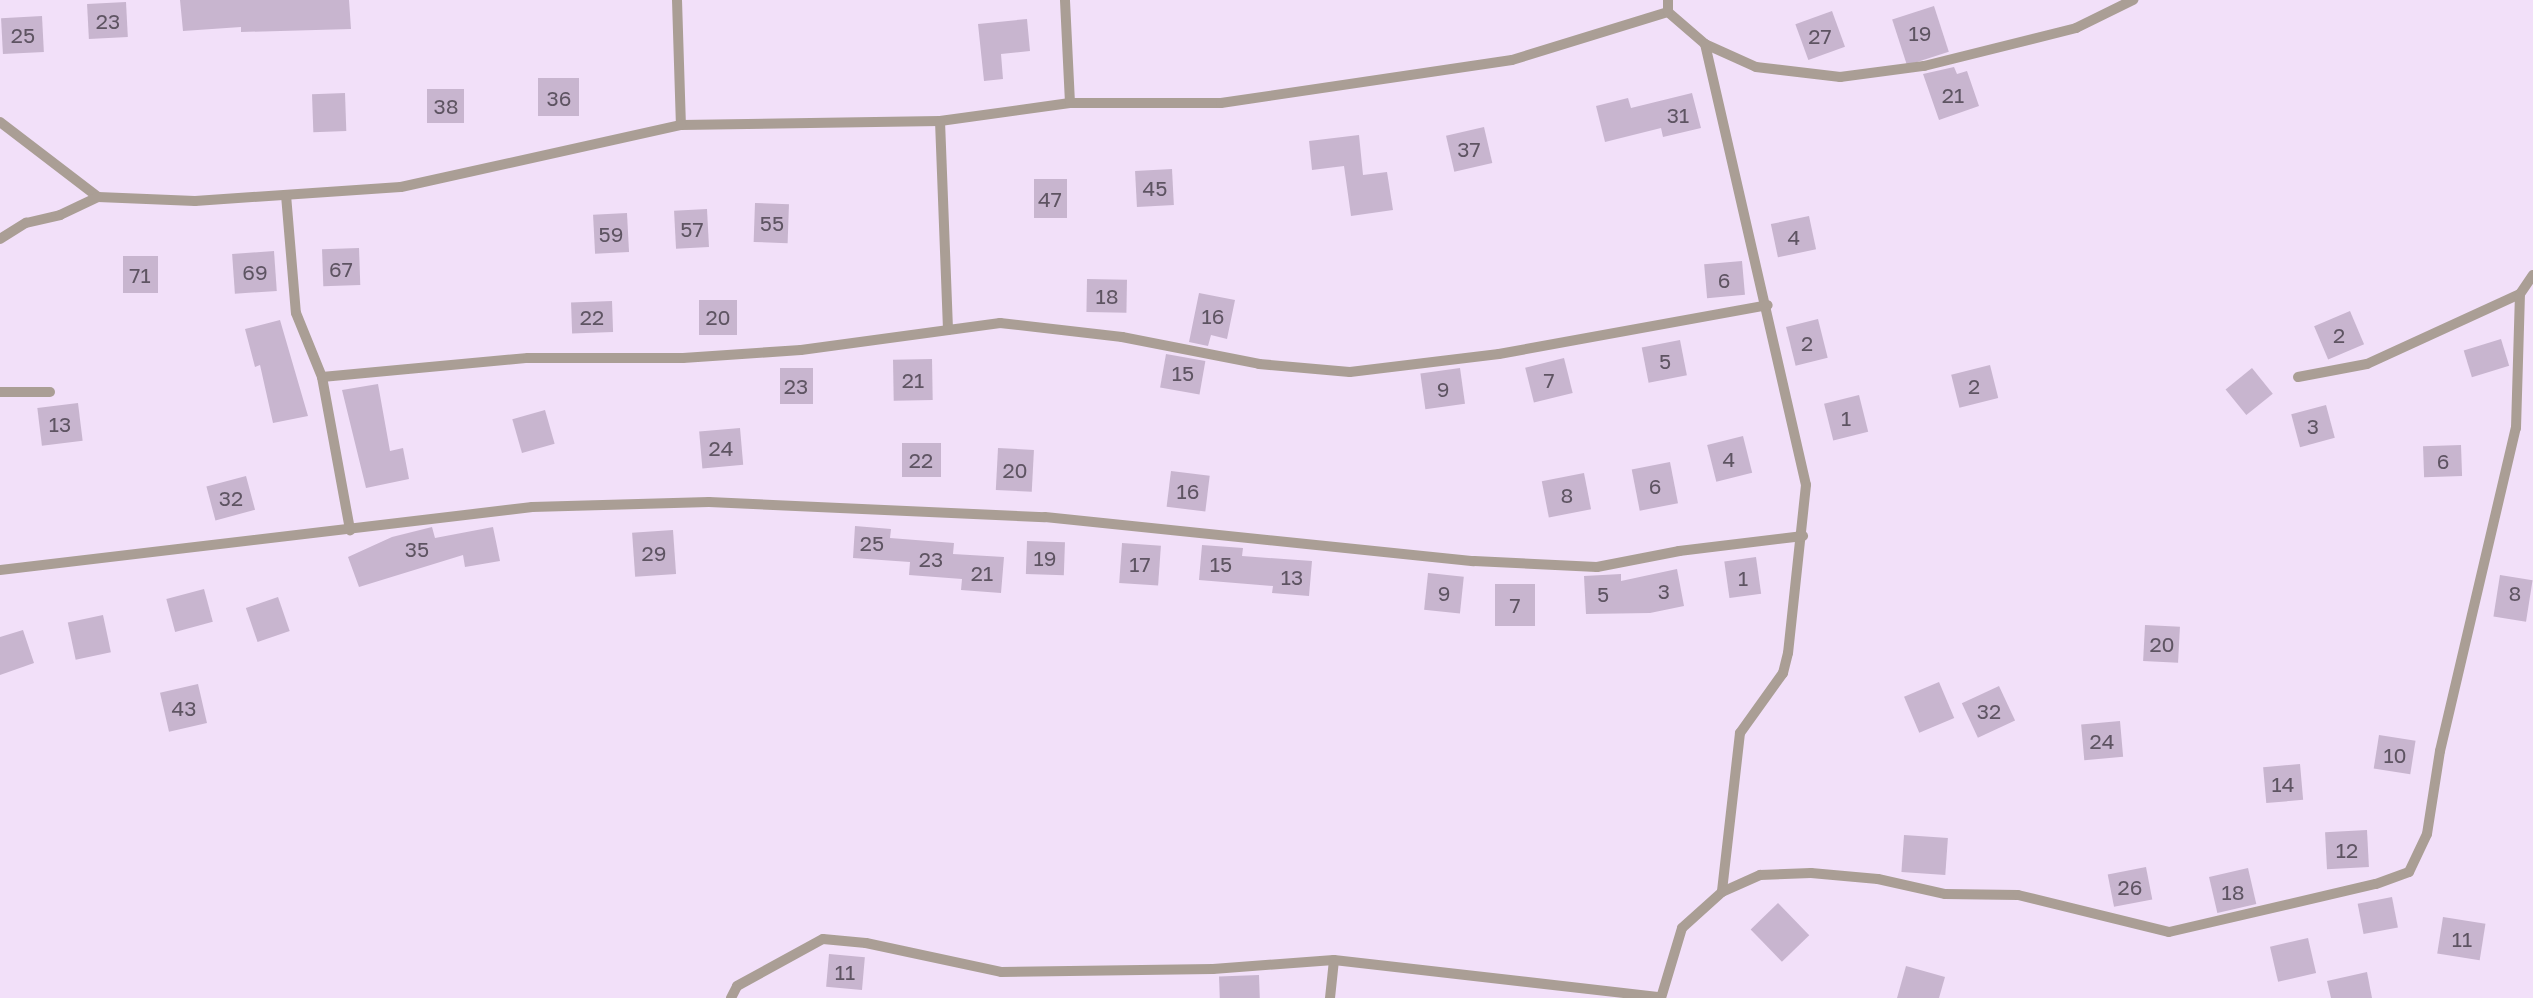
<!DOCTYPE html>
<style>
body{margin:0}
#map{position:relative;width:2533px;height:998px;overflow:hidden;background:#f2e0f9;font-family:"Golos Text",sans-serif}
div>[style]{position:absolute}
[style*='--x']{left:calc(var(--x)*1px);top:calc(var(--y)*1px);width:calc(var(--w)*1px);rotate:calc(var(--a)*1deg)}
.building>*{inset:0;background:#c8b5cf;transform-origin:0 0}
.lane>*{height:10px;margin:-5px;padding:0 5px;transform-origin:5px;border-radius:5px;background:#aa9e95}
span{translate:-50% -50%;white-space:nowrap;text-align:center;line-height:1.15;-webkit-text-stroke:5px #f9f1fc;paint-order:stroke}
.number-label{font-size:21px;color:#5e5462}
.number-label span{-webkit-text-stroke-width:0}
</style>
<div id="map">
<div class="building">
<i style="clip-path:polygon(180px 0,349px 0,351px 29px,241px 32px,241px 27px,183px 31px)"></i>
<i style="left:126px;top:2px;width:35px;height:39px;rotate:87deg"></i>
<i style="left:1934px;top:6px;width:48px;height:44px;rotate:72deg"></i>
<i style="left:1832px;top:11px;width:38px;height:39px;rotate:70deg"></i>
<i style="left:42px;top:16px;width:36px;height:41px;rotate:87deg"></i>
<i style="clip-path:polygon(1027px 19px,1030px 51px,1001px 54px,1003px 79px,984px 81px,978px 24px)"></i>
<i style="clip-path:polygon(1954px 67px,1957px 74px,1967px 71px,1979px 106px,1939px 120px,1923px 74px)"></i>
<i style="left:579px;top:78px;width:38px;height:41px;rotate:90deg"></i>
<i style="left:427px;top:89px;width:37px;height:34px"></i>
<i style="left:345px;top:93px;width:38px;height:33px;rotate:88deg"></i>
<i style="clip-path:polygon(1692px 93px,1701px 128px,1663px 137px,1661px 128px,1605px 142px,1596px 106px,1628px 98px,1631px 108px)"></i>
<i style="left:1484px;top:127px;width:37px;height:39px;rotate:77deg"></i>
<i style="clip-path:polygon(1359px 135px,1363px 175px,1387px 172px,1393px 210px,1351px 216px,1344px 166px,1312px 170px,1309px 141px)"></i>
<i style="left:1172px;top:169px;width:36px;height:37px;rotate:87deg"></i>
<i style="left:1067px;top:179px;width:39px;height:33px;rotate:90deg"></i>
<i style="left:755px;top:203px;width:34px;height:39px;rotate:2deg"></i>
<i style="left:707px;top:209px;width:38px;height:33px;rotate:87deg"></i>
<i style="left:627px;top:213px;width:39px;height:34px;rotate:87deg"></i>
<i style="left:1809px;top:216px;width:34px;height:39px;rotate:78deg"></i>
<i style="left:359px;top:248px;width:37px;height:37px;rotate:88deg"></i>
<i style="left:274px;top:251px;width:40px;height:42px;rotate:86deg"></i>
<i style="left:123px;top:256px;width:35px;height:37px"></i>
<i style="left:1742px;top:261px;width:34px;height:38px;rotate:85deg"></i>
<i style="left:1087px;top:279px;width:40px;height:33px;rotate:1deg"></i>
<i style="clip-path:polygon(1199px 293px,1235px 300px,1227px 339px,1211px 335px,1208px 346px,1189px 342px)"></i>
<i style="left:699px;top:300px;width:38px;height:35px"></i>
<i style="left:612px;top:301px;width:31px;height:41px;rotate:88deg"></i>
<i style="left:2350px;top:311px;width:36px;height:39px;rotate:67deg"></i>
<i style="left:1818px;top:319px;width:40px;height:33px;rotate:76deg"></i>
<i style="clip-path:polygon(280px 320px,308px 416px,273px 423px,260px 365px,255px 367px,245px 329px)"></i>
<i style="left:2501px;top:339px;width:28px;height:39px;rotate:73deg"></i>
<i style="left:1680px;top:340px;width:36px;height:39px;rotate:79deg"></i>
<i style="left:1166px;top:354px;width:40px;height:34px;rotate:10deg"></i>
<i style="left:1564px;top:358px;width:36px;height:40px;rotate:76deg"></i>
<i style="left:932px;top:359px;width:41px;height:39px;rotate:89deg"></i>
<i style="left:1990px;top:365px;width:34px;height:40px;rotate:76deg"></i>
<i style="left:780px;top:368px;width:33px;height:36px"></i>
<i style="left:1460px;top:368px;width:36px;height:40px;rotate:82deg"></i>
<i style="left:2252px;top:368px;width:33px;height:34px;rotate:51deg"></i>
<i style="clip-path:polygon(378px 384px,390px 451px,403px 448px,409px 479px,366px 488px,342px 390px)"></i>
<i style="left:1859px;top:395px;width:38px;height:36px;rotate:76deg"></i>
<i style="left:78px;top:403px;width:38px;height:41px;rotate:83deg"></i>
<i style="left:2326px;top:405px;width:34px;height:36px;rotate:75deg"></i>
<i style="left:545px;top:410px;width:35px;height:34px;rotate:74deg"></i>
<i style="left:740px;top:428px;width:37px;height:41px;rotate:85deg"></i>
<i style="left:1743px;top:436px;width:38px;height:37px;rotate:76deg"></i>
<i style="left:902px;top:443px;width:39px;height:34px"></i>
<i style="left:2461px;top:445px;width:31px;height:38px;rotate:88deg"></i>
<i style="left:998px;top:448px;width:36px;height:42px;rotate:3deg"></i>
<i style="left:1670px;top:462px;width:42px;height:39px;rotate:79deg"></i>
<i style="left:1171px;top:471px;width:39px;height:36px;rotate:7deg"></i>
<i style="left:1584px;top:473px;width:37px;height:43px;rotate:79deg"></i>
<i style="left:246px;top:476px;width:35px;height:41px;rotate:75deg"></i>
<i style="clip-path:polygon(855px 526px,891px 529px,890px 538px,954px 543px,953px 554px,1004px 557px,1001px 593px,961px 590px,962px 579px,909px 575px,910px 562px,853px 558px)"></i>
<i style="clip-path:polygon(432px 527px,435px 538px,493px 527px,500px 561px,465px 567px,463px 555px,359px 587px,348px 557px,392px 537px)"></i>
<i style="left:673px;top:530px;width:44px;height:41px;rotate:86deg"></i>
<i style="left:1027px;top:541px;width:38px;height:33px;rotate:2deg"></i>
<i style="left:1122px;top:543px;width:39px;height:40px;rotate:4deg"></i>
<i style="clip-path:polygon(1202px 545px,1243px 548px,1242px 556px,1312px 561px,1309px 596px,1272px 593px,1273px 586px,1199px 580px)"></i>
<i style="left:1756px;top:557px;width:37px;height:32px;rotate:82deg"></i>
<i style="clip-path:polygon(1677px 569px,1684px 606px,1650px 613px,1586px 614px,1584px 576px,1621px 574px,1621px 581px)"></i>
<i style="left:1428px;top:573px;width:36px;height:37px;rotate:6deg"></i>
<i style="left:2500px;top:575px;width:33px;height:42px;rotate:9deg"></i>
<i style="left:1495px;top:584px;width:40px;height:42px"></i>
<i style="left:204px;top:589px;width:34px;height:39px;rotate:75deg"></i>
<i style="left:278px;top:597px;width:36px;height:34px;rotate:71deg"></i>
<i style="left:103px;top:615px;width:38px;height:36px;rotate:78deg"></i>
<i style="left:2145px;top:625px;width:35px;height:36px;rotate:3deg"></i>
<i style="clip-path:polygon(23px 630px,34px 663px,0 675px,0 637px)"></i>
<i style="left:1939px;top:682px;width:39px;height:38px;rotate:67deg"></i>
<i style="left:198px;top:684px;width:40px;height:39px;rotate:77deg"></i>
<i style="left:1999px;top:686px;width:38px;height:41px;rotate:65deg"></i>
<i style="left:2120px;top:721px;width:36px;height:39px;rotate:85deg"></i>
<i style="left:2379px;top:735px;width:37px;height:34px;rotate:9deg"></i>
<i style="left:2300px;top:764px;width:36px;height:37px;rotate:85deg"></i>
<i style="left:2367px;top:830px;width:37px;height:42px;rotate:87deg"></i>
<i style="left:1904px;top:835px;width:44px;height:37px;rotate:4deg"></i>
<i style="left:2146px;top:867px;width:33px;height:39px;rotate:79deg"></i>
<i style="left:2248px;top:868px;width:37px;height:40px;rotate:77deg"></i>
<i style="left:2392px;top:897px;width:31px;height:35px;rotate:79deg"></i>
<i style="left:1778px;top:903px;width:45px;height:38px;rotate:46deg"></i>
<i style="left:2443px;top:917px;width:43px;height:37px;rotate:9deg"></i>
<i style="left:2308px;top:938px;width:36px;height:39px;rotate:77deg"></i>
<i style="left:829px;top:954px;width:36px;height:33px;rotate:5deg"></i>
<i style="clip-path:polygon(1906px 966px,1945px 977px,1939px 998px,1897px 998px)"></i>
<i style="clip-path:polygon(2367px 972px,2372px 998px,2331px 998px,2327px 981px)"></i>
<i style="left:1259px;top:975px;width:23px;height:40px;rotate:88deg"></i>
</div>
<div class="lane">
<i style="--x:677;--y:0;--w:125;--a:88.2"></i>
<i style="--x:681;--y:125;--w:259;--a:-0.9"></i>
<i style="--x:940;--y:121;--w:131;--a:-7.9"></i>
<i style="--x:1070;--y:103;--w:103;--a:-92.8"></i>
<i style="--x:1668;--y:12;--w:49;--a:40.9"></i>
<i style="--x:1705;--y:44;--w:56;--a:24.3"></i>
<i style="--x:1756;--y:67;--w:85;--a:6.8"></i>
<i style="--x:1840;--y:77;--w:85;--a:-7.5"></i>
<i style="--x:1924;--y:66;--w:157;--a:-14"></i>
<i style="--x:2076;--y:28;--w:64;--a:-26.2"></i>
<i style="--x:1705;--y:44;--w:452;--a:77.1"></i>
<i style="--x:1806;--y:485;--w:169;--a:96.1"></i>
<i style="--x:1788;--y:653;--w:21;--a:104"></i>
<i style="--x:1783;--y:673;--w:74;--a:125.6"></i>
<i style="--x:1740;--y:733;--w:160;--a:96.5"></i>
<i style="--x:1070;--y:103;--w:151;--a:0"></i>
<i style="--x:1221;--y:103;--w:294;--a:-8.4"></i>
<i style="--x:1512;--y:60;--w:163;--a:-17.1"></i>
<i style="--x:1668;--y:12;--w:12;--a:-90"></i>
<i style="--x:940;--y:121;--w:209;--a:87.8"></i>
<i style="--x:0;--y:122;--w:123;--a:37.4"></i>
<i style="--x:98;--y:197;--w:97;--a:2.4"></i>
<i style="--x:195;--y:201;--w:206;--a:-3.9"></i>
<i style="--x:401;--y:187;--w:287;--a:-12.5"></i>
<i style="--x:286;--y:195;--w:118;--a:85.2"></i>
<i style="--x:296;--y:313;--w:69;--a:67.9"></i>
<i style="--x:322;--y:377;--w:156;--a:79.6"></i>
<i style="--x:0;--y:239;--w:31;--a:-32"></i>
<i style="--x:26;--y:223;--w:35;--a:-13"></i>
<i style="--x:60;--y:215;--w:42;--a:-25.3"></i>
<i style="--x:322;--y:377;--w:207;--a:-5.3"></i>
<i style="--x:528;--y:358;--w:155;--a:0"></i>
<i style="--x:683;--y:358;--w:118;--a:-3.9"></i>
<i style="--x:801;--y:350;--w:201;--a:-7.7"></i>
<i style="--x:1000;--y:323;--w:123;--a:6.5"></i>
<i style="--x:1122;--y:337;--w:140;--a:11.1"></i>
<i style="--x:1259;--y:364;--w:91;--a:5"></i>
<i style="--x:1350;--y:372;--w:150;--a:-6.9"></i>
<i style="--x:1499;--y:354;--w:273;--a:-10.3"></i>
<i style="--x:2298;--y:377;--w:70;--a:-10.7"></i>
<i style="--x:2367;--y:364;--w:168;--a:-24.6"></i>
<i style="--x:0;--y:392;--w:50;--a:0"></i>
<i style="--x:0;--y:570;--w:536;--a:-6.75"></i>
<i style="--x:532;--y:507;--w:177;--a:-1.6"></i>
<i style="--x:709;--y:502;--w:336;--a:2.6"></i>
<i style="--x:1045;--y:517;--w:431;--a:5.9"></i>
<i style="--x:1474;--y:561;--w:123;--a:2.8"></i>
<i style="--x:1597;--y:567;--w:84;--a:-11"></i>
<i style="--x:1679;--y:551;--w:125;--a:-6.9"></i>
<i style="--x:731;--y:998;--w:13;--a:-63"></i>
<i style="--x:737;--y:986;--w:98;--a:-28.7"></i>
<i style="--x:823;--y:939;--w:43;--a:5.3"></i>
<i style="--x:866;--y:943;--w:138;--a:12.1"></i>
<i style="--x:1001;--y:972;--w:212;--a:-0.8"></i>
<i style="--x:1213;--y:969;--w:121;--a:-4.3"></i>
<i style="--x:1330;--y:998;--w:38;--a:-84"></i>
<i style="--x:1334;--y:960;--w:328;--a:6.5"></i>
<i style="--x:1661;--y:998;--w:73;--a:-73.3"></i>
<i style="--x:1682;--y:928;--w:54;--a:-42"></i>
<i style="--x:1722;--y:892;--w:42;--a:-24.1"></i>
<i style="--x:1760;--y:875;--w:51;--a:-2.2"></i>
<i style="--x:1811;--y:873;--w:67;--a:5.1"></i>
<i style="--x:1878;--y:879;--w:69;--a:12.6"></i>
<i style="--x:1945;--y:894;--w:73;--a:0.8"></i>
<i style="--x:2018;--y:895;--w:155;--a:13.8"></i>
<i style="--x:2169;--y:932;--w:212;--a:-13.1"></i>
<i style="--x:2376;--y:884;--w:35;--a:-20"></i>
<i style="--x:2409;--y:872;--w:42;--a:-64.7"></i>
<i style="--x:2427;--y:834;--w:84;--a:-81.1"></i>
<i style="--x:2440;--y:751;--w:332;--a:-76.8"></i>
<i style="--x:2516;--y:428;--w:134;--a:-88.3"></i>
<i style="--x:2520;--y:294;--w:23;--a:-56"></i>
</div>
<div class="number-label">
<span style="left:108px;top:21px">23</span>
<span style="left:1920px;top:33px">19</span>
<span style="left:23px;top:35px">25</span>
<span style="left:1820px;top:36px">27</span>
<span style="left:1953px;top:95px">21</span>
<span style="left:559px;top:98px">36</span>
<span style="left:446px;top:106px">38</span>
<span style="left:1678px;top:115px">31</span>
<span style="left:1469px;top:149px">37</span>
<span style="left:1155px;top:188px">45</span>
<span style="left:1050px;top:199px">47</span>
<span style="left:772px;top:223px">55</span>
<span style="left:692px;top:229px">57</span>
<span style="left:611px;top:234px">59</span>
<span style="left:1794px;top:237px">4</span>
<span style="left:341px;top:269px">67</span>
<span style="left:255px;top:272px">69</span>
<span style="left:140px;top:275px">71</span>
<span style="left:1724px;top:280px">6</span>
<span style="left:1107px;top:296px">18</span>
<span style="left:1213px;top:316px">16</span>
<span style="left:592px;top:317px">22</span>
<span style="left:718px;top:317px">20</span>
<span style="left:2339px;top:335px">2</span>
<span style="left:1807px;top:343px">2</span>
<span style="left:1665px;top:361px">5</span>
<span style="left:1183px;top:373px">15</span>
<span style="left:913px;top:380px">21</span>
<span style="left:1549px;top:380px">7</span>
<span style="left:796px;top:386px">23</span>
<span style="left:1974px;top:386px">2</span>
<span style="left:1443px;top:389px">9</span>
<span style="left:1846px;top:418px">1</span>
<span style="left:60px;top:424px">13</span>
<span style="left:2313px;top:426px">3</span>
<span style="left:721px;top:448px">24</span>
<span style="left:1729px;top:459px">4</span>
<span style="left:921px;top:460px">22</span>
<span style="left:2443px;top:461px">6</span>
<span style="left:1015px;top:470px">20</span>
<span style="left:1655px;top:486px">6</span>
<span style="left:1188px;top:491px">16</span>
<span style="left:1567px;top:495px">8</span>
<span style="left:231px;top:498px">32</span>
<span style="left:872px;top:543px">25</span>
<span style="left:417px;top:549px">35</span>
<span style="left:654px;top:553px">29</span>
<span style="left:1045px;top:558px">19</span>
<span style="left:931px;top:559px">23</span>
<span style="left:1140px;top:564px">17</span>
<span style="left:1221px;top:564px">15</span>
<span style="left:982px;top:573px">21</span>
<span style="left:1292px;top:577px">13</span>
<span style="left:1743px;top:578px">1</span>
<span style="left:1664px;top:591px">3</span>
<span style="left:1444px;top:593px">9</span>
<span style="left:2515px;top:593px">8</span>
<span style="left:1603px;top:594px">5</span>
<span style="left:1515px;top:605px">7</span>
<span style="left:2162px;top:644px">20</span>
<span style="left:184px;top:708px">43</span>
<span style="left:1989px;top:711px">32</span>
<span style="left:2102px;top:741px">24</span>
<span style="left:2395px;top:755px">10</span>
<span style="left:2283px;top:784px">14</span>
<span style="left:2347px;top:850px">12</span>
<span style="left:2130px;top:887px">26</span>
<span style="left:2233px;top:892px">18</span>
<span style="left:2462px;top:939px">11</span>
<span style="left:845px;top:972px">11</span>
</div>
</div>
